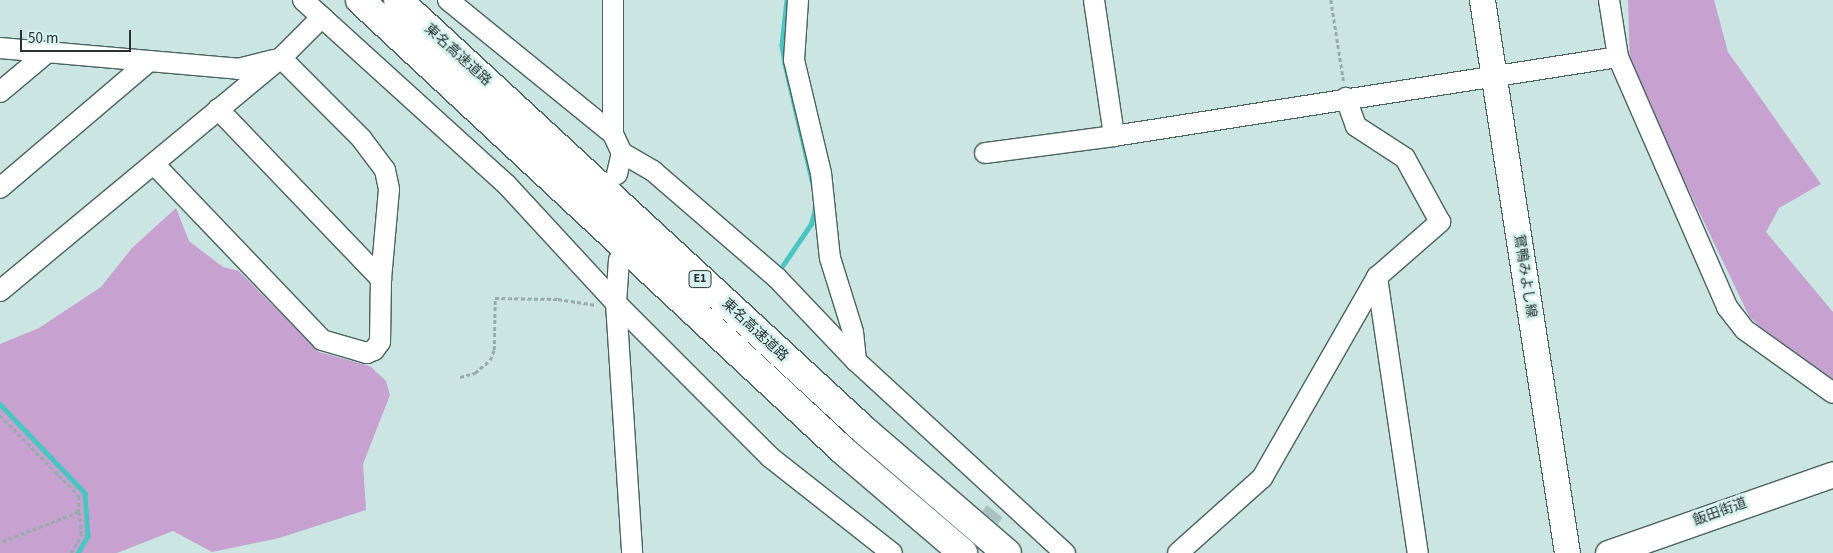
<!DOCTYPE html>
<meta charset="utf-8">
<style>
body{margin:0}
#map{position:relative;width:1833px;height:553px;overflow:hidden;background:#cae5e2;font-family:"Source Sans 3","Noto Sans JP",sans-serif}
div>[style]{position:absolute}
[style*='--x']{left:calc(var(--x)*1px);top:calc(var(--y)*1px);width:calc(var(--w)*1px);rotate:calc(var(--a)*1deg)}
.green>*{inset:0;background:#c7a2d1}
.stream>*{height:4.5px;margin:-2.25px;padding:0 2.25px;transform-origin:2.25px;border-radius:2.25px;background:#4bc5bf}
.minor-tunnel>*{height:20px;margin-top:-10px;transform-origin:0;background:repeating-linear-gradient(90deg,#a9c1bf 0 20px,transparent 0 30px)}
.path>*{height:2.5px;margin-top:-1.25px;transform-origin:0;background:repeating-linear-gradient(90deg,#97acaa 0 4px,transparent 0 6.5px)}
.roads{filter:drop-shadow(1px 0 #4b6361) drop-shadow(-1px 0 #4b6361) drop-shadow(0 1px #4b6361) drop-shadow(0 -1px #4b6361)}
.minor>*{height:20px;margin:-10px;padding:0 10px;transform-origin:10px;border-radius:10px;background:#fff}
.major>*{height:25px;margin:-12.5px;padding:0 12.5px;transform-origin:12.5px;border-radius:12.5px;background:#fff}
.highway>*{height:28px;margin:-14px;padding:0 14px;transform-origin:14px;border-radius:14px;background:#fff}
span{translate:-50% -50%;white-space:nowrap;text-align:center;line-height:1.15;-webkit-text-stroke:5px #d7f2ef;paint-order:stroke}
.shield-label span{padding:1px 4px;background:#d7f2ef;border:1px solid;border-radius:4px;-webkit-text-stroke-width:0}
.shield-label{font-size:12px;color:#273231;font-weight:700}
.street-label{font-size:14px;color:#273231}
.scale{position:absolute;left:20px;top:30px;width:111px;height:22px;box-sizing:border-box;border:2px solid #273231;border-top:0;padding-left:6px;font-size:15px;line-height:18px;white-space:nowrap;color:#273231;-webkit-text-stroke:4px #d7f2ef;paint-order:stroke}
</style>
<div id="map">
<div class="green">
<i style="clip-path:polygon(1628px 0,1714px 0,1728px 52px,1821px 184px,1779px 208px,1766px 232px,1833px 312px,1833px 401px,1749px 316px,1630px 67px)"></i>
<i style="clip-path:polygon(176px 208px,189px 241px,223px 267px,239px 271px,319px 352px,370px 366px,386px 381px,390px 395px,363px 464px,366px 510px,279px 538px,212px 552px,173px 531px,117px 553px,0 553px,0 344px,39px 328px,101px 287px,132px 248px)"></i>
</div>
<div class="stream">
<i style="--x:787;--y:0;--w:45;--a:96.3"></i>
<i style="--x:782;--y:45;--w:19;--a:81"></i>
<i style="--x:785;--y:64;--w:123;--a:76.9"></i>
<i style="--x:783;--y:265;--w:50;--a:-55.7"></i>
<i style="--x:811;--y:224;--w:16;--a:-75"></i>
<i style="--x:0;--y:404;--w:123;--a:46.3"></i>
<i style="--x:85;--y:493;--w:43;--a:86"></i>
<i style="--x:88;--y:536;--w:20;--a:120"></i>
</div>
<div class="minor-tunnel">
<i style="--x:971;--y:541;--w:38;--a:-51"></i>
</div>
<div class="path">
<i style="--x:1331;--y:0;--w:84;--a:81.1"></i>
<i style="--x:460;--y:377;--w:16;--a:-15"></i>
<i style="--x:475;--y:373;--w:20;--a:-41"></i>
<i style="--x:490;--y:360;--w:11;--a:-68"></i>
<i style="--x:494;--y:350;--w:52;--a:-88.9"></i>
<i style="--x:495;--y:298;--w:63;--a:0.9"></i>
<i style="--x:558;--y:299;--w:37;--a:9"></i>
<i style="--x:0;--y:415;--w:113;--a:45.7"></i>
<i style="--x:79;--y:496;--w:16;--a:90"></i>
<i style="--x:79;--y:512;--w:85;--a:158.6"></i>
<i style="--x:71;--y:553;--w:21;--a:-61"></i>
<i style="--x:81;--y:535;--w:23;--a:-95"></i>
</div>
<div class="roads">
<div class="minor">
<i style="--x:303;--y:0;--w:274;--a:42.2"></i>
<i style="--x:506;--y:184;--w:162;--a:47.3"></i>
<i style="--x:616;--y:303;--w:218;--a:45"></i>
<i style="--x:770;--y:457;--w:155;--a:38.2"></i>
<i style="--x:448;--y:0;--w:213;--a:39.1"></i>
<i style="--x:613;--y:0;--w:134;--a:90"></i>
<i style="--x:613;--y:134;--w:21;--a:65"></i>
<i style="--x:622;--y:153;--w:36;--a:30"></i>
<i style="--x:653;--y:171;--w:164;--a:40.8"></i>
<i style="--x:777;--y:278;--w:115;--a:46.4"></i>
<i style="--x:856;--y:361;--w:284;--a:42.6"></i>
<i style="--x:798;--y:0;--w:60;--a:93.8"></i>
<i style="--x:794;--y:60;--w:116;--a:76.6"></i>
<i style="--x:821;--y:173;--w:85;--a:84"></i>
<i style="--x:830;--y:258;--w:77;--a:72.7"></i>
<i style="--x:853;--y:332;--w:29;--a:84"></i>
<i style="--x:1094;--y:0;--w:137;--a:81.6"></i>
<i style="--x:1609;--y:0;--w:58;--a:81"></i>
<i style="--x:1618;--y:57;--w:273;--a:66.4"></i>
<i style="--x:1727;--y:307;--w:29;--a:52"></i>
<i style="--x:1745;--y:330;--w:108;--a:35.6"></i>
<i style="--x:0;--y:48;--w:239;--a:5"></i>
<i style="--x:238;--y:69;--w:37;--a:-14"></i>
<i style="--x:0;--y:92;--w:64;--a:-39.9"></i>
<i style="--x:218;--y:109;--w:236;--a:46.2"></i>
<i style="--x:985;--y:153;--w:130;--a:-7.5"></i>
<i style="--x:1114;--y:136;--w:510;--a:-8.91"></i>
<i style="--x:154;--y:164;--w:243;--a:46.3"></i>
<i style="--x:322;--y:340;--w:47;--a:16.1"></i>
<i style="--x:367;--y:353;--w:8;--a:-23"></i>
<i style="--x:374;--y:350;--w:10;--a:-53"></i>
<i style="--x:380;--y:342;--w:63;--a:-89.1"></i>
<i style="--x:381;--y:279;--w:90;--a:-84.9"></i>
<i style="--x:389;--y:189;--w:19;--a:-102"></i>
<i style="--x:385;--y:170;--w:39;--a:-127"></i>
<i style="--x:362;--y:139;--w:115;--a:-135"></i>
<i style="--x:617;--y:174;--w:22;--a:-77"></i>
<i style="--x:0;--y:188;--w:194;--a:-40.4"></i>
<i style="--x:619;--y:260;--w:43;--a:94"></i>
<i style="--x:616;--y:303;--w:251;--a:86.3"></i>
<i style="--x:1377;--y:277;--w:279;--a:81.6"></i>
<i style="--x:0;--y:291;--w:365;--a:-39.7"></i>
<i style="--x:281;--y:58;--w:58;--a:-45"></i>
<i style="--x:1178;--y:553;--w:113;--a:-41.8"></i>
<i style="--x:1262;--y:478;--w:232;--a:-60.2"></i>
<i style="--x:1377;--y:277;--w:84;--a:-41.1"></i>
<i style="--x:1440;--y:222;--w:73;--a:-118.7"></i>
<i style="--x:1405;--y:158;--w:59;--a:-146.9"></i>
<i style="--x:1356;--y:126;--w:30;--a:-110"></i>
</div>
<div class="major">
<i style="--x:1482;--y:0;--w:559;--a:81.26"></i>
<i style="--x:1608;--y:553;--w:238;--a:-19.3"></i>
</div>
<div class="highway">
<i style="--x:360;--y:0;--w:664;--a:42.99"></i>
<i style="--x:846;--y:453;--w:154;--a:40.5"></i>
<i style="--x:398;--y:0;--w:635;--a:42.7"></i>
<i style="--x:865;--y:431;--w:187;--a:40.7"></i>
</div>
</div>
<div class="shield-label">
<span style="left:700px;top:279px">E1</span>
</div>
<div class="street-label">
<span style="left:458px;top:55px;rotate:42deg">東名高速道路</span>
<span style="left:1525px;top:276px;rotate:81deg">鴛鴨みよし線</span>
<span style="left:755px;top:330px;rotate:43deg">東名高速道路</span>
<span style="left:1720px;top:512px;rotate:-20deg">飯田街道</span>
</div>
<div class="scale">50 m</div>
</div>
